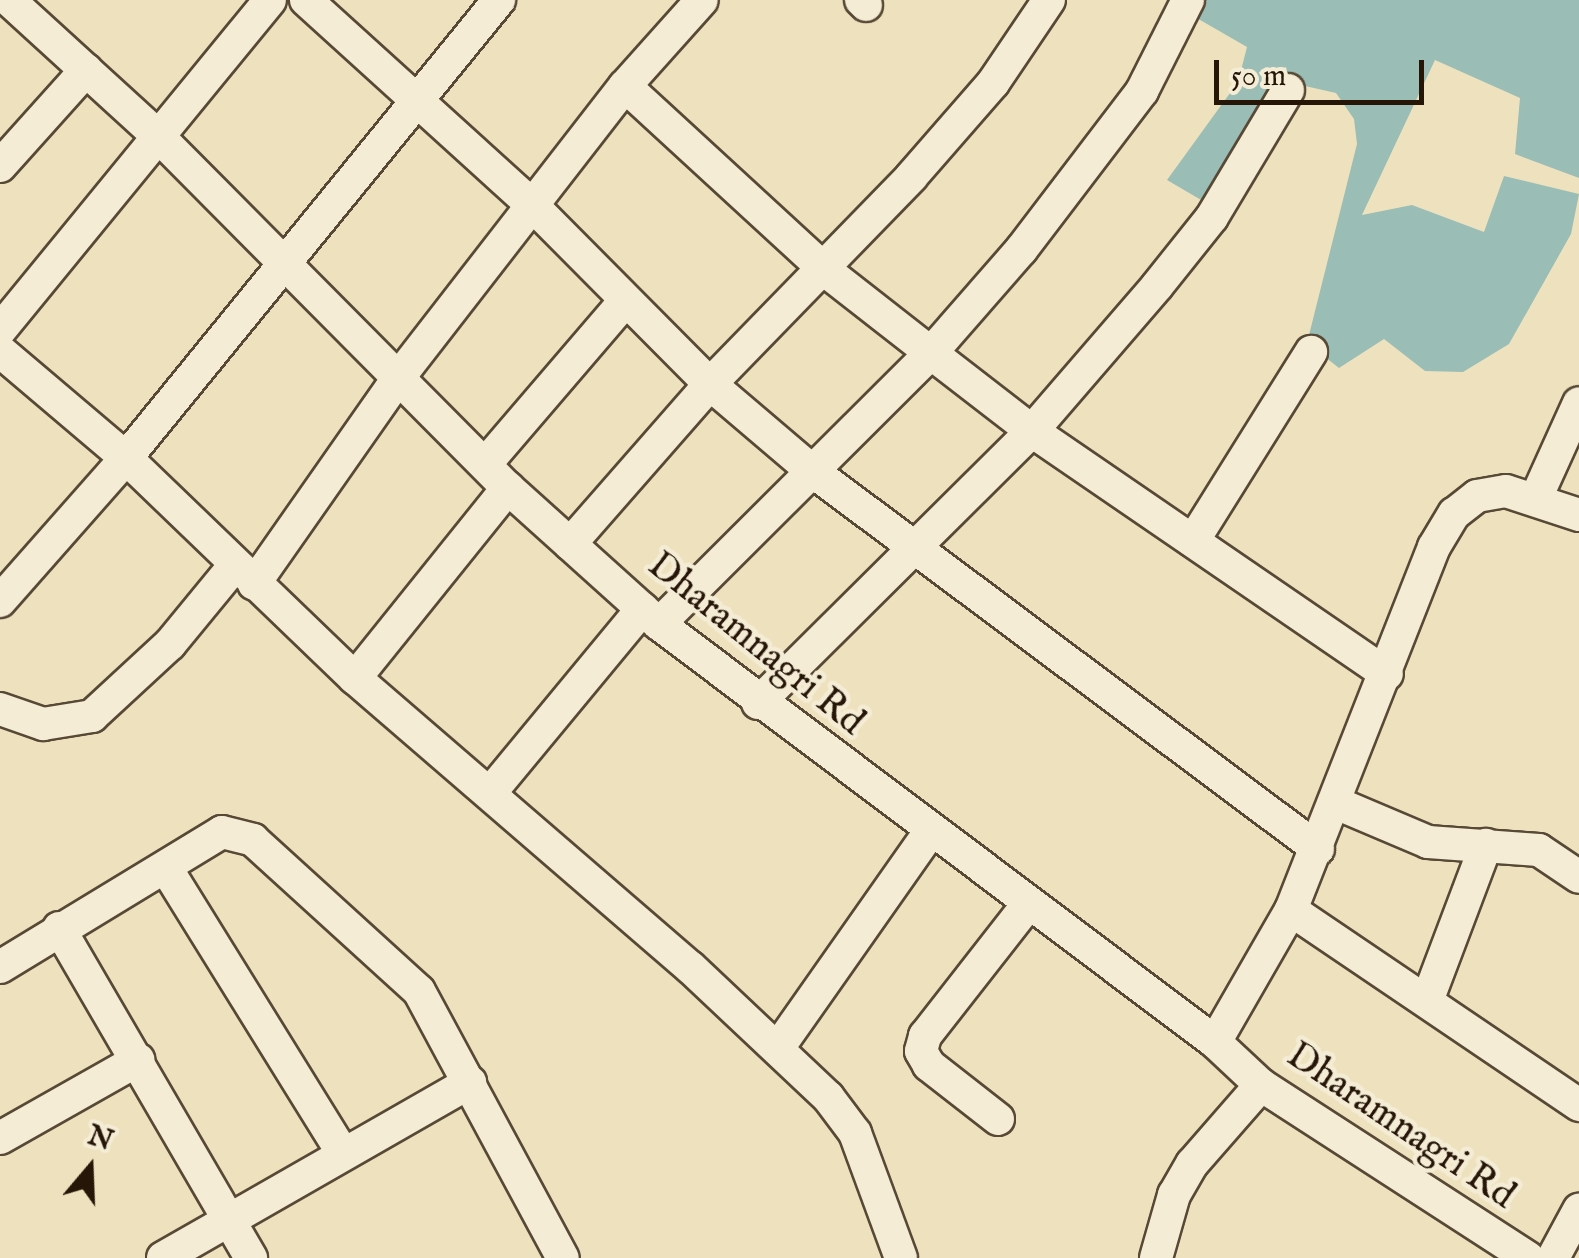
<!DOCTYPE html>
<style>
body{margin:0}
#map{position:relative;width:1579px;height:1258px;overflow:hidden;background:#eee2be;font-family:"IM FELL English",serif}
div>[style]{position:absolute}
[style*='--x']{left:calc(var(--x)*1px);top:calc(var(--y)*1px);width:calc(var(--w)*1px);rotate:calc(var(--a)*1deg)}
.water>*{inset:0;background:#9abdb6}
.roads{filter:drop-shadow(2px 0 #574936) drop-shadow(-2px 0 #574936) drop-shadow(0 2px #574936) drop-shadow(0 -2px #574936)}
.minor>*{height:32px;margin:-16px;padding:0 16px;transform-origin:16px;border-radius:16px;background:#f4ecd5}
span{translate:-50% -50%;white-space:nowrap;text-align:center;line-height:1.15;-webkit-text-stroke:9px #f4ecd5;paint-order:stroke}
.street-label{font-size:38px;color:#251608}
.north{position:absolute;left:40px;top:1118px;width:100px;height:100px;-webkit-text-stroke:8px #f4ecd5;paint-order:stroke;rotate:19deg;font-size:28px;font-weight:700;line-height:40px;text-align:center;color:#251608}
.north::after{content:'';display:block;margin:auto;width:35px;height:45px;background:#251608;clip-path:polygon(50% 0,100% 100%,50% 72%,0 100%)}
.scale{position:absolute;left:1214px;top:60px;width:210px;height:45px;box-sizing:border-box;border:5px solid #251608;border-top:0;padding-left:12px;font-size:30px;line-height:35px;white-space:nowrap;color:#251608;-webkit-text-stroke:8px #f4ecd5;paint-order:stroke}
</style>
<div id="map">
<div class="water">
<i style="clip-path:polygon(1193px 0,1579px 0,1579px 178px,1515px 154px,1520px 98px,1435px 60px,1362px 215px,1412px 205px,1484px 232px,1504px 176px,1579px 194px,1571px 234px,1509px 344px,1463px 372px,1425px 371px,1384px 339px,1339px 368px,1320px 353px,1309px 335px,1357px 144px,1354px 119px,1336px 93px,1283px 81px,1208px 204px,1167px 180px,1238px 82px,1247px 47px,1188px 13px)"></i>
</div>
<div class="roads">
<div class="minor">
<i style="--x:9;--y:0;--w:203;--a:42.4"></i>
<i style="--x:159;--y:137;--w:495;--a:45.2"></i>
<i style="--x:508;--y:488;--w:203;--a:42"></i>
<i style="--x:659;--y:624;--w:696;--a:36.94"></i>
<i style="--x:1215;--y:1042;--w:63;--a:43.1"></i>
<i style="--x:1261;--y:1085;--w:318;--a:32.9"></i>
<i style="--x:306;--y:0;--w:305;--a:42.2"></i>
<i style="--x:532;--y:205;--w:252;--a:45.2"></i>
<i style="--x:710;--y:384;--w:133;--a:40.4"></i>
<i style="--x:811;--y:470;--w:633;--a:36.78"></i>
<i style="--x:861;--y:0;--w:7;--a:45"></i>
<i style="--x:625;--y:86;--w:273;--a:42.6"></i>
<i style="--x:826;--y:271;--w:133;--a:38"></i>
<i style="--x:931;--y:353;--w:128;--a:37.7"></i>
<i style="--x:1032;--y:431;--w:430;--a:34.4"></i>
<i style="--x:0;--y:166;--w:129;--a:-48.1"></i>
<i style="--x:0;--y:330;--w:426;--a:-50.7"></i>
<i style="--x:0;--y:351;--w:165;--a:40.3"></i>
<i style="--x:126;--y:458;--w:318;--a:43.9"></i>
<i style="--x:355;--y:678;--w:442;--a:40.8"></i>
<i style="--x:690;--y:967;--w:190;--a:43.3"></i>
<i style="--x:828;--y:1097;--w:45;--a:53.1"></i>
<i style="--x:855;--y:1133;--w:133;--a:69.8"></i>
<i style="--x:487;--y:462;--w:213;--a:-49.4"></i>
<i style="--x:1536;--y:498;--w:104;--a:-65.6"></i>
<i style="--x:1193;--y:541;--w:223;--a:-58"></i>
<i style="--x:570;--y:544;--w:213;--a:-48.8"></i>
<i style="--x:710;--y:384;--w:289;--a:-45.8"></i>
<i style="--x:911;--y:177;--w:125;--a:-48.9"></i>
<i style="--x:993;--y:83;--w:100;--a:-56"></i>
<i style="--x:254;--y:584;--w:253;--a:-55"></i>
<i style="--x:399;--y:377;--w:368;--a:-52.2"></i>
<i style="--x:625;--y:86;--w:115;--a:-48.2"></i>
<i style="--x:0;--y:601;--w:191;--a:-48.6"></i>
<i style="--x:126;--y:458;--w:591;--a:-50.84"></i>
<i style="--x:659;--y:624;--w:384;--a:-44.9"></i>
<i style="--x:931;--y:353;--w:137;--a:-48.9"></i>
<i style="--x:1021;--y:250;--w:200;--a:-52.7"></i>
<i style="--x:1142;--y:91;--w:102;--a:-63.2"></i>
<i style="--x:355;--y:678;--w:244;--a:-51.2"></i>
<i style="--x:758;--y:703;--w:386;--a:-44.8"></i>
<i style="--x:1032;--y:431;--w:191;--a:-49.2"></i>
<i style="--x:1157;--y:286;--w:88;--a:-51.4"></i>
<i style="--x:1212;--y:217;--w:148;--a:-59.1"></i>
<i style="--x:0;--y:709;--w:46;--a:19.2"></i>
<i style="--x:43;--y:724;--w:50;--a:-9.3"></i>
<i style="--x:92;--y:716;--w:106;--a:-42.7"></i>
<i style="--x:170;--y:644;--w:102;--a:-50.6"></i>
<i style="--x:490;--y:793;--w:239;--a:-50.4"></i>
<i style="--x:1336;--y:803;--w:100;--a:23"></i>
<i style="--x:1428;--y:842;--w:111;--a:4.1"></i>
<i style="--x:1539;--y:850;--w:48;--a:34"></i>
<i style="--x:166;--y:868;--w:336;--a:58.2"></i>
<i style="--x:1291;--y:910;--w:348;--a:34.1"></i>
<i style="--x:59;--y:928;--w:382;--a:59.8"></i>
<i style="--x:0;--y:967;--w:260;--a:-31.3"></i>
<i style="--x:222;--y:832;--w:32;--a:14"></i>
<i style="--x:253;--y:840;--w:224;--a:42.3"></i>
<i style="--x:419;--y:991;--w:303;--a:61.7"></i>
<i style="--x:1427;--y:1001;--w:167;--a:-69.3"></i>
<i style="--x:1215;--y:1042;--w:152;--a:-60.1"></i>
<i style="--x:1291;--y:910;--w:390;--a:-68.5"></i>
<i style="--x:1434;--y:547;--w:39;--a:-59"></i>
<i style="--x:1454;--y:514;--w:29;--a:-38"></i>
<i style="--x:1477;--y:496;--w:29;--a:-10"></i>
<i style="--x:1506;--y:491;--w:77;--a:18.2"></i>
<i style="--x:778;--y:1048;--w:264;--a:-54.9"></i>
<i style="--x:998;--y:1119;--w:88;--a:-142"></i>
<i style="--x:929;--y:1065;--w:16;--a:-120"></i>
<i style="--x:921;--y:1051;--w:16;--a:-75"></i>
<i style="--x:925;--y:1036;--w:169;--a:-52"></i>
<i style="--x:0;--y:1138;--w:159;--a:-29.5"></i>
<i style="--x:163;--y:1258;--w:354;--a:-29.8"></i>
<i style="--x:1156;--y:1258;--w:66;--a:-74.1"></i>
<i style="--x:1174;--y:1195;--w:36;--a:-60"></i>
<i style="--x:1192;--y:1164;--w:105;--a:-48.9"></i>
<i style="--x:1553;--y:1258;--w:55;--a:-61.6"></i>
</div>
</div>
<div class="street-label">
<span style="left:755px;top:645px;rotate:39deg">Dharamnagri Rd</span>
<span style="left:1400px;top:1127px;rotate:34deg">Dharamnagri Rd</span>
</div>
<div class="north">N</div>
<div class="scale">50 m</div>
</div>
